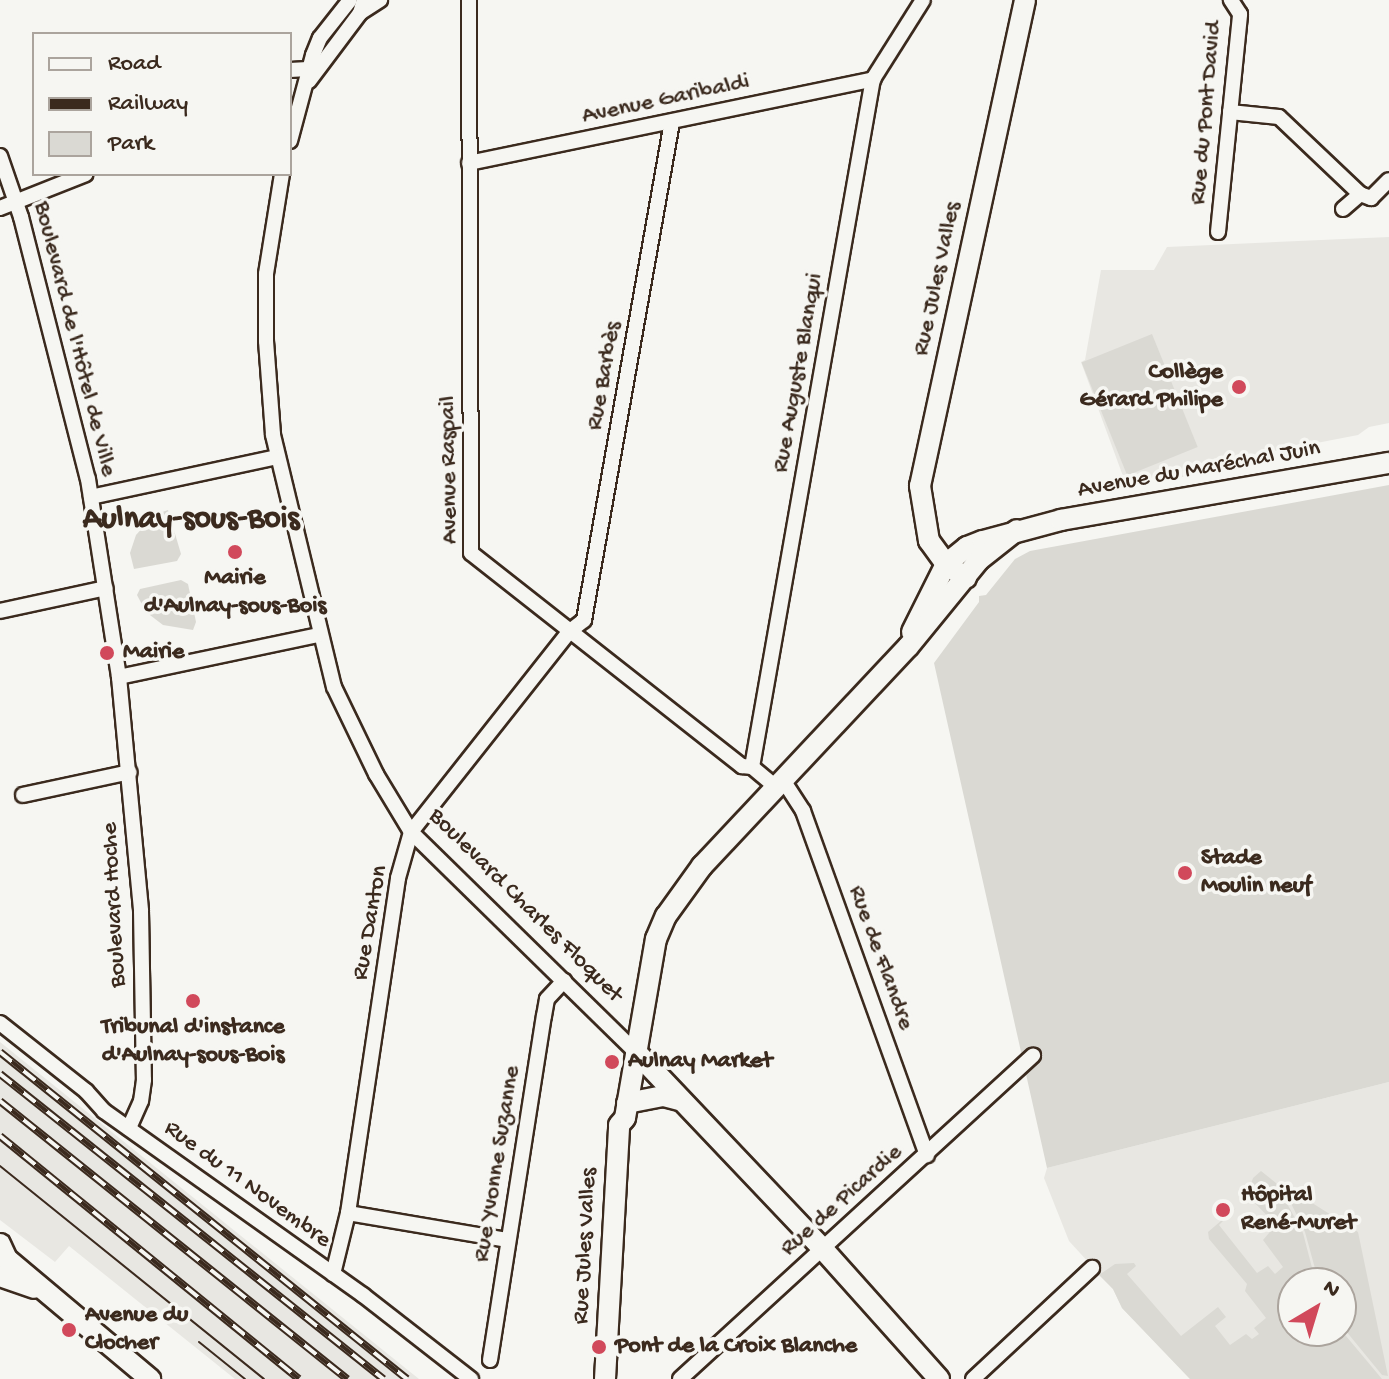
<!DOCTYPE html>
<meta charset="utf-8">
<style>
body{margin:0}
#map{position:relative;width:1389px;height:1379px;overflow:hidden;background:#f6f6f2;font-family:"Gochi Hand",sans-serif}
div>[style]{position:absolute}
[style*='--x']{left:calc(var(--x)*1px);top:calc(var(--y)*1px);width:calc(var(--w)*1px);rotate:calc(var(--a)*1deg)}
.built>*{inset:0;background:#e8e7e2}
.green>*{inset:0;background:#dad9d3;transform-origin:0 0}
.roads{filter:drop-shadow(2px 0 #3b2a1e) drop-shadow(-2px 0 #3b2a1e) drop-shadow(0 2px #3b2a1e) drop-shadow(0 -2px #3b2a1e)}
.street>*{height:14px;margin:-7px;padding:0 7px;transform-origin:7px;border-radius:7px;background:#f6f6f2}
.secondary>*{height:20px;margin:-10px;padding:0 10px;transform-origin:10px;border-radius:10px;background:#f6f6f2}
.tram>*{height:2px;margin:-1px;padding:0 1px;transform-origin:1px;border-radius:1px;background:#3b2a1e}
.rail>*{height:8px;margin-top:-4px;transform-origin:0;background:repeating-linear-gradient(90deg,#f6f6f2 0 15px,#3b2a1e 0 30px);box-sizing:border-box;border-block:2px solid #3b2a1e}
.dots>*{width:22px;height:22px;translate:-50% -50%;box-sizing:border-box;border:4px solid #f6f6f2;border-radius:50%}
span{translate:-50% -50%;white-space:nowrap;text-align:center;line-height:1.15;-webkit-text-stroke:7px #f6f6f2;paint-order:stroke}
.street-label{font-size:24px;color:#3b2a1e}
.poi-label{font-size:24px;color:#3b2a1e;font-weight:700}
.right{translate:-100% -50%;text-align:right}
.left{translate:0 -50%;text-align:left}
.district-label{font-size:32px;color:#3b2a1e;font-weight:700}
.legend{position:absolute;left:32px;top:32px;width:260px;height:144px;box-sizing:border-box;background:#f6f6f2;border:2px solid #aba49d;margin:0;padding:10px 14px;list-style:none;font-size:24px;color:#3b2a1e}
.legend li{display:flex;align-items:center;gap:16px;height:40px}
.legend b{width:40px;border:2px solid #aba49d}
.north{position:absolute;left:1277px;top:1267px;width:80px;height:80px;box-sizing:border-box;background:#f6f6f2;border:2px solid #aba49d;border-radius:50%;rotate:38deg;font-size:22px;font-weight:700;line-height:32px;text-align:center;color:#3b2a1e}
.north::after{content:'';display:block;margin:auto;width:28px;height:36px;background:#d1495b;clip-path:polygon(50% 0,100% 100%,50% 72%,0 100%)}
</style>
<div id="map">
<div class="built">
<i style="clip-path:polygon(1389px 237px,1389px 423px,1369px 427px,1358px 435px,1254px 455px,1255px 464px,1127px 487px,1081px 362px,1085px 360px,1101px 270px,1154px 270px,1167px 247px)"></i>
<i style="clip-path:polygon(0 1042px,419px 1379px,235px 1379px,69px 1246px,55px 1262px,0 1220px)"></i>
<i style="clip-path:polygon(evenodd,1389px 1082px,1389px 1379px,1190px 1379px,1122px 1308px,1113px 1289px,1069px 1241px,1044px 1178px,1047px 1168px,1389px 1082px,1293px 1283px,1341px 1283px,1341px 1331px,1293px 1331px,1293px 1283px)"></i>
</div>
<div class="green">
<i style="left:1152px;top:334px;width:122px;height:76px;rotate:68deg"></i>
<i style="clip-path:polygon(1389px 485px,1389px 1082px,1047px 1168px,934px 663px,979px 602px,979px 596px,986px 595px,1015px 559px,1030px 551px)"></i>
<i style="clip-path:polygon(168px 510px,181px 554px,177px 561px,134px 569px,130px 553px,136px 535px,154px 515px)"></i>
<i style="clip-path:polygon(181px 580px,188px 584px,196px 622px,193px 630px,163px 625px,146px 612px,137px 595px,140px 589px)"></i>
<i style="clip-path:polygon(1261px 1171px,1276px 1183px,1303px 1233px,1316px 1283px,1293px 1283px,1293px 1331px,1341px 1330px,1382px 1379px,1190px 1379px,1122px 1308px,1113px 1289px,1099px 1275px,1115px 1264px,1134px 1263px,1136px 1266px,1127px 1274px,1181px 1336px,1218px 1307px,1226px 1317px,1215px 1326px,1230px 1345px,1246px 1334px,1252px 1339px,1259px 1334px,1254px 1328px,1266px 1318px,1245px 1291px,1247px 1284px,1209px 1239px,1208px 1232px,1236px 1208px,1219px 1225px,1257px 1273px,1268px 1266px,1275px 1274px,1283px 1267px,1263px 1240px,1276px 1225px,1247px 1195px,1253px 1178px)"></i>
<i style="clip-path:polygon(1287px 1187px,1358px 1232px,1388px 1376px,1382px 1375px,1341px 1325px,1341px 1283px,1319px 1283px,1305px 1232px,1285px 1191px)"></i>
</div>
<div class="roads">
<div class="street">
<i style="--x:469;--y:0;--w:553;--a:89.79"></i>
<i style="--x:471;--y:553;--w:345;--a:38.2"></i>
<i style="--x:742;--y:766;--w:10;--a:6"></i>
<i style="--x:752;--y:767;--w:33;--a:40"></i>
<i style="--x:360;--y:13;--w:24;--a:-33"></i>
<i style="--x:290;--y:70;--w:18;--a:-3"></i>
<i style="--x:309;--y:81;--w:85;--a:-53.1"></i>
<i style="--x:360;--y:13;--w:14;--a:-73"></i>
<i style="--x:1230;--y:112;--w:49;--a:5.8"></i>
<i style="--x:1279;--y:117;--w:112;--a:43.5"></i>
<i style="--x:1360;--y:194;--w:12;--a:20"></i>
<i style="--x:1371;--y:198;--w:25;--a:-45"></i>
<i style="--x:290;--y:141;--w:89;--a:-75"></i>
<i style="--x:313;--y:55;--w:18;--a:-68"></i>
<i style="--x:320;--y:38;--w:48;--a:-51.7"></i>
<i style="--x:0;--y:156;--w:65;--a:71"></i>
<i style="--x:21;--y:217;--w:270;--a:75.7"></i>
<i style="--x:88;--y:479;--w:200;--a:81.1"></i>
<i style="--x:119;--y:677;--w:235;--a:84.6"></i>
<i style="--x:141;--y:911;--w:169;--a:89"></i>
<i style="--x:144;--y:1080;--w:21;--a:98"></i>
<i style="--x:141;--y:1101;--w:30;--a:114"></i>
<i style="--x:469;--y:163;--w:413;--a:-11.7"></i>
<i style="--x:282;--y:174;--w:101;--a:99.1"></i>
<i style="--x:266;--y:274;--w:67;--a:90"></i>
<i style="--x:266;--y:341;--w:94;--a:85.7"></i>
<i style="--x:273;--y:435;--w:259;--a:76.4"></i>
<i style="--x:334;--y:687;--w:97;--a:64.2"></i>
<i style="--x:376;--y:774;--w:68;--a:58.9"></i>
<i style="--x:411;--y:832;--w:315;--a:44.4"></i>
<i style="--x:0;--y:208;--w:92;--a:-21.6"></i>
<i style="--x:1343;--y:209;--w:23;--a:-41"></i>
<i style="--x:1218;--y:232;--w:219;--a:-84.2"></i>
<i style="--x:1240;--y:14;--w:17;--a:-123"></i>
<i style="--x:91;--y:497;--w:190;--a:-12.1"></i>
<i style="--x:0;--y:611;--w:108;--a:-12.2"></i>
<i style="--x:119;--y:677;--w:204;--a:-11.9"></i>
<i style="--x:752;--y:767;--w:699;--a:-80.03"></i>
<i style="--x:873;--y:79;--w:93;--a:-57.7"></i>
<i style="--x:783;--y:780;--w:37;--a:57"></i>
<i style="--x:803;--y:811;--w:366;--a:70.2"></i>
<i style="--x:23;--y:795;--w:109;--a:-12.1"></i>
<i style="--x:0;--y:1023;--w:110;--a:38.3"></i>
<i style="--x:86;--y:1091;--w:27;--a:48"></i>
<i style="--x:104;--y:1111;--w:318;--a:35.4"></i>
<i style="--x:363;--y:1295;--w:137;--a:37.9"></i>
<i style="--x:348;--y:1213;--w:161;--a:9.6"></i>
<i style="--x:333;--y:1274;--w:63;--a:-76.2"></i>
<i style="--x:348;--y:1213;--w:339;--a:-81.5"></i>
<i style="--x:398;--y:878;--w:48;--a:-74.2"></i>
<i style="--x:411;--y:832;--w:256;--a:-51.7"></i>
<i style="--x:570;--y:631;--w:18;--a:-38"></i>
<i style="--x:584;--y:620;--w:506;--a:-79.98"></i>
<i style="--x:490;--y:1360;--w:348;--a:-81.1"></i>
<i style="--x:544;--y:1016;--w:17;--a:-80"></i>
<i style="--x:547;--y:999;--w:25;--a:-47"></i>
<i style="--x:680;--y:1379;--w:479;--a:-42.5"></i>
<i style="--x:973;--y:1379;--w:163;--a:-43"></i>
</div>
<div class="secondary">
<i style="--x:966;--y:578;--w:24;--a:-145"></i>
<i style="--x:946;--y:564;--w:29;--a:-126"></i>
<i style="--x:929;--y:541;--w:56;--a:-99.3"></i>
<i style="--x:920;--y:486;--w:497;--a:-77.8"></i>
<i style="--x:912;--y:632;--w:76;--a:-63.4"></i>
<i style="--x:946;--y:564;--w:27;--a:-39"></i>
<i style="--x:967;--y:547;--w:17;--a:-21"></i>
<i style="--x:983;--y:541;--w:81;--a:-15.1"></i>
<i style="--x:1061;--y:520;--w:333;--a:-9.9"></i>
<i style="--x:636;--y:1052;--w:269;--a:46.5"></i>
<i style="--x:821;--y:1247;--w:177;--a:48.2"></i>
<i style="--x:627;--y:1103;--w:38;--a:-11"></i>
<i style="--x:664;--y:1096;--w:16;--a:15"></i>
<i style="--x:0;--y:1244;--w:17;--a:65"></i>
<i style="--x:7;--y:1259;--w:187;--a:40"></i>
<i style="--x:0;--y:1276;--w:36;--a:19"></i>
<i style="--x:605;--y:1379;--w:254;--a:-86.8"></i>
<i style="--x:619;--y:1125;--w:9;--a:-49"></i>
<i style="--x:625;--y:1118;--w:182;--a:-80.2"></i>
<i style="--x:656;--y:939;--w:25;--a:-67"></i>
<i style="--x:666;--y:916;--w:62;--a:-54.2"></i>
<i style="--x:702;--y:866;--w:301;--a:-46.8"></i>
<i style="--x:908;--y:647;--w:112;--a:-50.8"></i>
<i style="--x:979;--y:560;--w:48;--a:-38.3"></i>
</div>
</div>
<div class="tram">
<i style="--x:0;--y:1166;--w:339;--a:38.9"></i>
<i style="--x:199;--y:1342;--w:59;--a:38.8"></i>
</div>
<div class="rail">
<i style="--x:0;--y:1052;--w:522;--a:38.78"></i>
<i style="--x:0;--y:1074;--w:490;--a:38.5"></i>
<i style="--x:0;--y:1101;--w:445;--a:38.7"></i>
<i style="--x:0;--y:1136;--w:385;--a:39.1"></i>
</div>
<div class="dots">
<i style="left:1239px;top:387px;background:#d1495b"></i>
<i style="left:235px;top:552px;background:#d1495b"></i>
<i style="left:107px;top:653px;background:#d1495b"></i>
<i style="left:1185px;top:873px;background:#d1495b"></i>
<i style="left:193px;top:1001px;background:#d1495b"></i>
<i style="left:612px;top:1062px;background:#d1495b"></i>
<i style="left:1223px;top:1210px;background:#d1495b"></i>
<i style="left:69px;top:1330px;background:#d1495b"></i>
<i style="left:599px;top:1347px;background:#d1495b"></i>
</div>
<div class="street-label">
<span style="left:666px;top:100px;rotate:-12deg">Avenue Garibaldi</span>
<span style="left:1207px;top:113px;rotate:-85deg">Rue du Pont David</span>
<span style="left:938px;top:279px;rotate:-78deg">Rue Jules Valles</span>
<span style="left:74px;top:339px;rotate:76deg">Boulevard de l'Hôtel de Ville</span>
<span style="left:799px;top:373px;rotate:-80deg">Rue Auguste Blanqui</span>
<span style="left:605px;top:376px;rotate:-80deg">Rue Barbès</span>
<span style="left:450px;top:470px;rotate:-91deg">Avenue Raspail</span>
<span style="left:1199px;top:470px;rotate:-10deg">Avenue du Maréchal Juin</span>
<span style="left:115px;top:905px;rotate:-93deg">Boulevard Hoche</span>
<span style="left:525px;top:906px;rotate:45deg">Boulevard Charles Floquet</span>
<span style="left:371px;top:923px;rotate:-80deg">Rue Danton</span>
<span style="left:880px;top:958px;rotate:70deg">Rue de Flandre</span>
<span style="left:498px;top:1164px;rotate:-81deg">Rue Yvonne Suzanne</span>
<span style="left:247px;top:1185px;rotate:36deg">Rue du 11 Novembre</span>
<span style="left:842px;top:1201px;rotate:-42deg">Rue de Picardie</span>
<span style="left:586px;top:1246px;rotate:-87deg">Rue Jules Valles</span>
</div>
<div class="poi-label">
<span class="right" style="left:1223px;top:387px">Collège<br>Gérard Philipe</span>
<span style="left:235px;top:593px">Mairie<br>d'Aulnay-sous-Bois</span>
<span class="left" style="left:123px;top:653px">Mairie</span>
<span class="left" style="left:1201px;top:873px">Stade<br>Moulin neuf</span>
<span style="left:193px;top:1042px">Tribunal d'instance<br>d'Aulnay-sous-Bois</span>
<span class="left" style="left:628px;top:1062px">Aulnay Market</span>
<span class="left" style="left:1241px;top:1210px">Hôpital<br>René-Muret</span>
<span class="left" style="left:85px;top:1330px">Avenue du<br>Clocher</span>
<span class="left" style="left:615px;top:1347px">Pont de la Croix Blanche</span>
</div>
<div class="district-label">
<span style="left:191px;top:520px">Aulnay-sous-Bois</span>
</div>
<ul class="legend">
<li><b style="height:10px;background:#f6f6f2"></b>Road</li>
<li><b style="height:10px;background:#3b2a1e"></b>Railway</li>
<li><b style="height:22px;background:#dad9d3"></b>Park</li>
</ul>
<div class="north">N</div>
</div>
